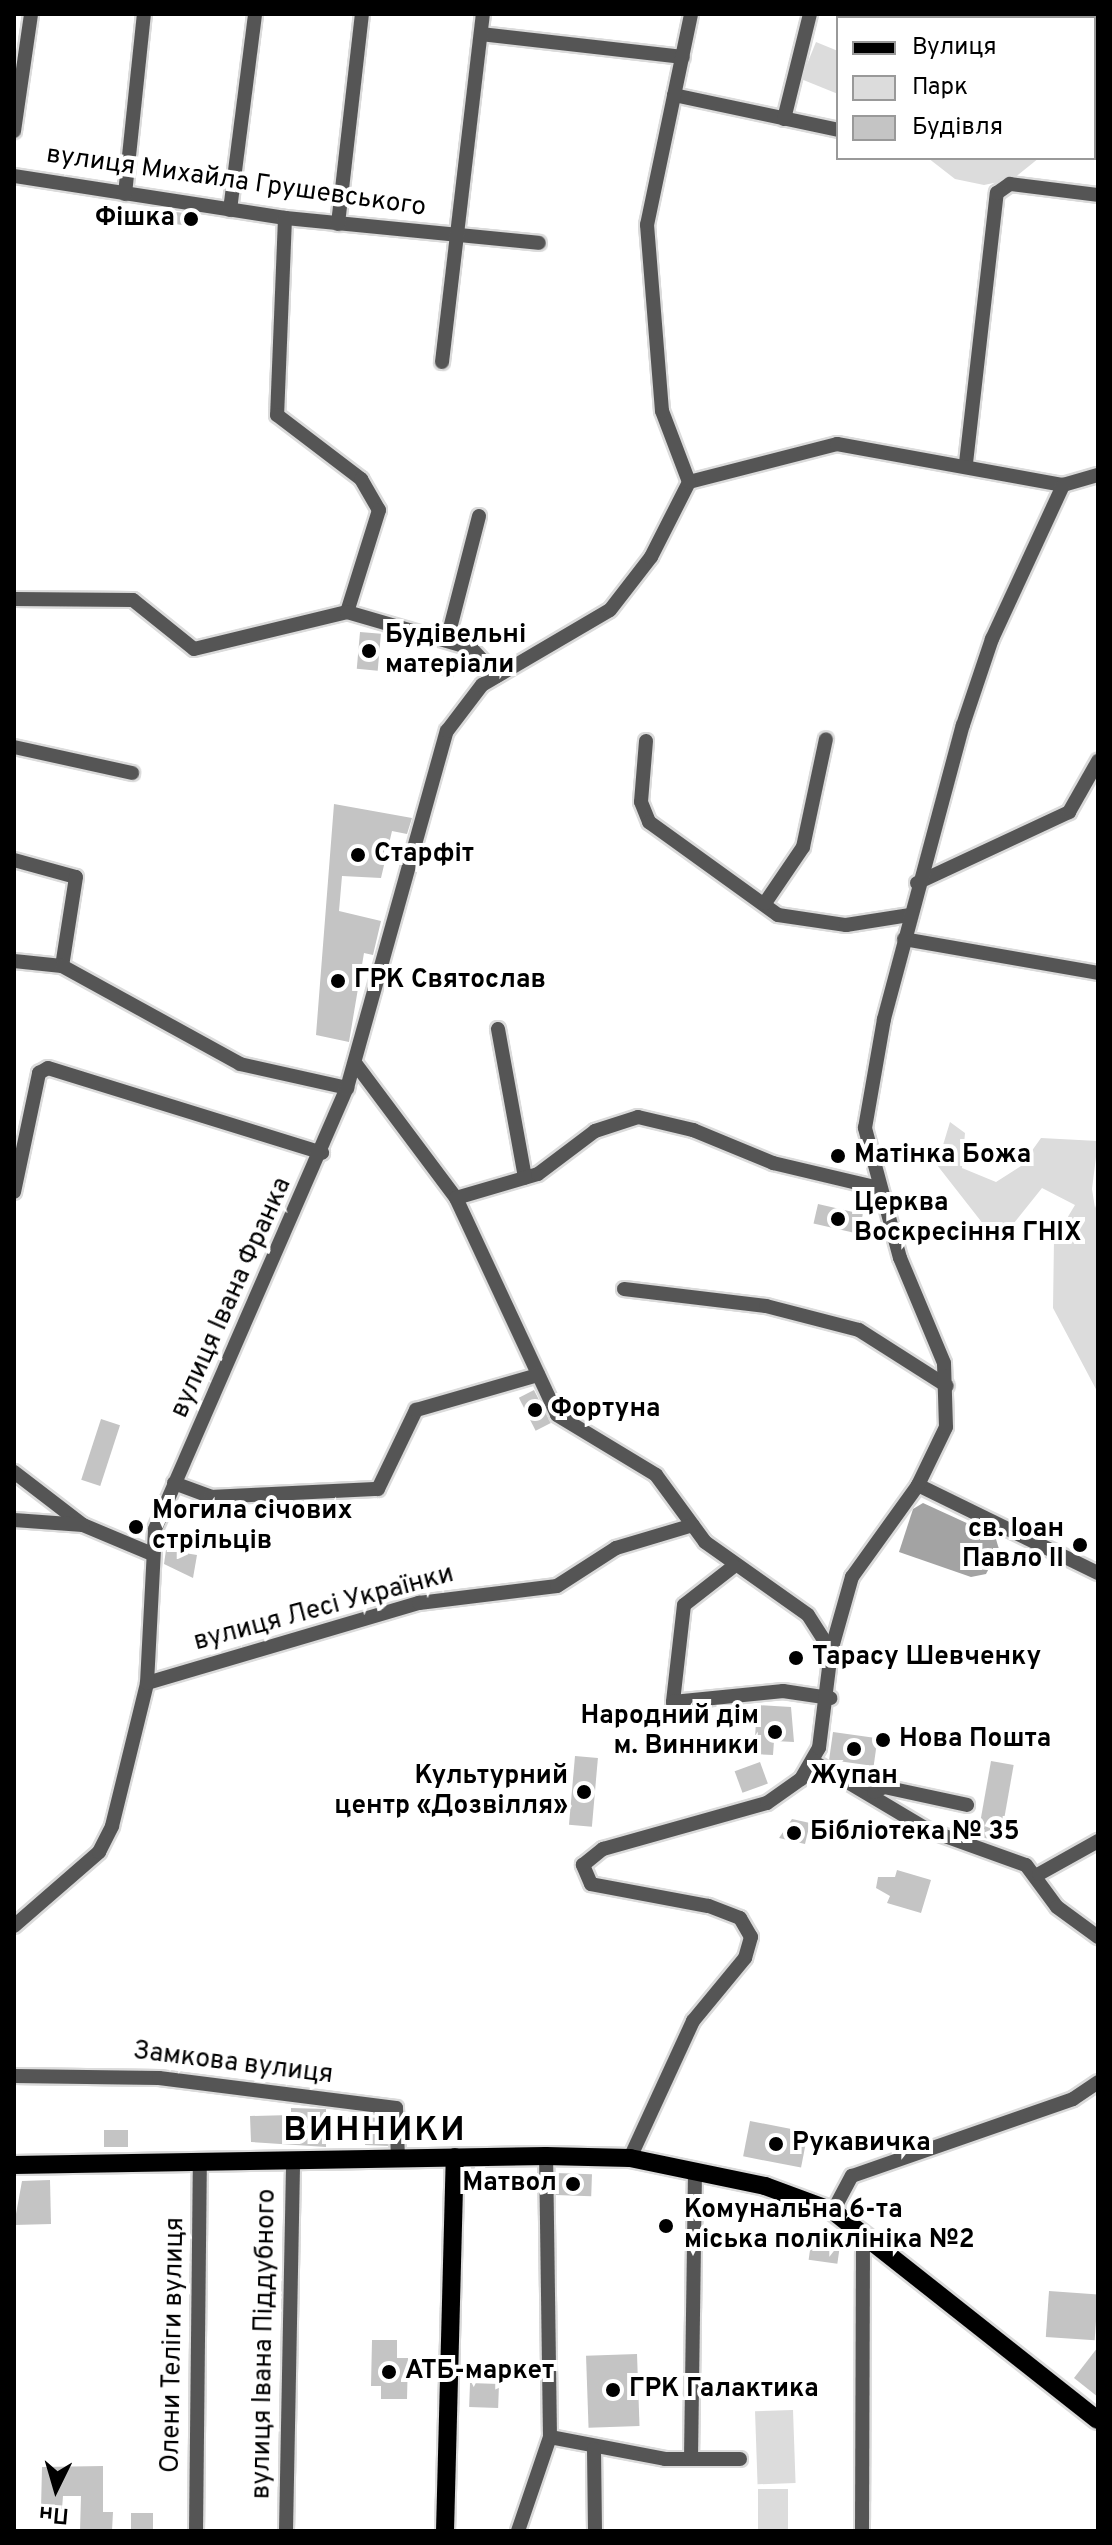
<!DOCTYPE html>
<meta charset="utf-8">
<style>
body{margin:0}
#map{position:relative;width:1112px;height:2545px;overflow:hidden;background:#fff;font-family:Overpass,sans-serif}
div>[style]{position:absolute}
[style*='--x']{left:calc(var(--x)*1px);top:calc(var(--y)*1px);width:calc(var(--w)*1px);rotate:calc(var(--a)*1deg)}
.green>*{inset:0;background:#dcdcdc;transform-origin:0 0}
.water>*{inset:0;background:#a3a3a3}
.building>*{inset:0;background:#c4c4c4;transform-origin:0 0}
.roads{filter:drop-shadow(2px 0 #dbdbdb) drop-shadow(-2px 0 #dbdbdb) drop-shadow(0 2px #dbdbdb) drop-shadow(0 -2px #dbdbdb)}
.minor>*{height:14px;margin:-7px;padding:0 7px;transform-origin:7px;border-radius:7px;background:#555}
.major>*{height:18px;margin:-9px;padding:0 9px;transform-origin:9px;border-radius:9px;background:#000}
.dots>*{width:22px;height:22px;translate:-50% -50%;box-sizing:border-box;border:4px solid #fff;border-radius:50%}
span{translate:-50% -50%;white-space:nowrap;text-align:center;line-height:1.15;-webkit-text-stroke:8px #fff;paint-order:stroke}
.street-label{font-size:26px;color:#000}
.poi-label{font-size:26px;color:#000;font-weight:700}
.right{translate:-100% -50%;text-align:right}
.left{translate:0 -50%;text-align:left}
.district-label{font-size:34px;color:#000;font-weight:700;letter-spacing:2px}
.frame{position:absolute;inset:0;border:16px solid #000;pointer-events:none}
.legend{position:absolute;left:836px;top:16px;width:260px;height:144px;box-sizing:border-box;background:#fff;border:2px solid #999;margin:0;padding:10px 14px;list-style:none;font-size:24px;color:#000}
.legend li{display:flex;align-items:center;gap:16px;height:40px}
.legend b{width:40px;border:2px solid #999}
.north{position:absolute;left:16px;top:2449px;width:80px;height:80px;-webkit-text-stroke:6px #fff;paint-order:stroke;rotate:185deg;font-size:22px;font-weight:700;line-height:32px;text-align:center;color:#000}
.north::after{content:'';display:block;margin:auto;width:28px;height:36px;background:#000;clip-path:polygon(50% 0,100% 100%,50% 72%,0 100%)}
</style>
<div id="map">
<div class="green">
<i style="clip-path:polygon(949px 14px,1098px 14px,1098px 29px,1094px 38px,1094px 18px)"></i>
<i style="clip-path:polygon(816px 42px,838px 51px,838px 94px,801px 79px)"></i>
<i style="clip-path:polygon(928px 158px,1039px 158px,1013px 179px,984px 185px,955px 179px)"></i>
<i style="clip-path:polygon(950px 1122px,965px 1133px,962px 1168px,996px 1182px,1021px 1166px,1041px 1138px,1098px 1141px,1092px 1189px,1095px 1208px,1098px 1199px,1098px 1393px,1053px 1308px,1054px 1240px,1075px 1205px,1042px 1188px,998px 1243px,937px 1165px)"></i>
<i style="left:793px;top:2410px;width:73px;height:38px;rotate:88deg"></i>
<i style="left:758px;top:2489px;width:30px;height:42px"></i>
</div>
<div class="water">
<i style="clip-path:polygon(923px 1503px,995px 1536px,999px 1549px,986px 1574px,971px 1577px,899px 1552px,913px 1509px)"></i>
</div>
<div class="building">
<i style="left:176px;top:212px;width:23px;height:12px;rotate:7deg"></i>
<i style="left:360px;top:632px;width:21px;height:37px;rotate:5deg"></i>
<i style="left:414px;top:657px;width:43px;height:12px;rotate:12deg"></i>
<i style="clip-path:polygon(334px 804px,412px 818px,407px 834px,392px 831px,381px 878px,342px 876px,339px 911px,381px 921px,373px 955px,364px 953px,349px 1042px,316px 1035px)"></i>
<i style="left:818px;top:1204px;width:46px;height:20px;rotate:13deg"></i>
<i style="left:534px;top:1390px;width:37px;height:17px;rotate:63deg"></i>
<i style="left:101px;top:1419px;width:20px;height:64px;rotate:18deg"></i>
<i style="clip-path:polygon(166px 1550px,197px 1555px,193px 1578px,164px 1564px)"></i>
<i style="clip-path:polygon(757px 1705px,791px 1707px,794px 1742px,774px 1741px,773px 1755px,754px 1754px)"></i>
<i style="left:833px;top:1732px;width:45px;height:28px;rotate:8deg"></i>
<i style="left:575px;top:1756px;width:23px;height:69px;rotate:5deg"></i>
<i style="left:991px;top:1761px;width:23px;height:77px;rotate:10deg"></i>
<i style="left:760px;top:1762px;width:23px;height:27px;rotate:70deg"></i>
<i style="clip-path:polygon(792px 1819px,810px 1823px,805px 1844px,779px 1838px)"></i>
<i style="clip-path:polygon(897px 1870px,931px 1880px,921px 1913px,887px 1903px,890px 1896px,876px 1888px,878px 1877px,895px 1877px)"></i>
<i style="clip-path:polygon(291px 2108px,326px 2109px,326px 2147px,251px 2142px,250px 2116px,291px 2115px)"></i>
<i style="clip-path:polygon(348px 2117px,386px 2118px,388px 2146px,365px 2145px,366px 2132px,348px 2132px)"></i>
<i style="left:750px;top:2121px;width:59px;height:36px;rotate:11deg"></i>
<i style="left:104px;top:2130px;width:24px;height:17px"></i>
<i style="left:556px;top:2173px;width:36px;height:22px;rotate:2deg"></i>
<i style="clip-path:polygon(50px 2180px,51px 2224px,14px 2225px,22px 2181px)"></i>
<i style="left:811px;top:2243px;width:29px;height:17px;rotate:8deg"></i>
<i style="left:1049px;top:2291px;width:49px;height:46px;rotate:4deg"></i>
<i style="clip-path:polygon(372px 2340px,397px 2340px,397px 2358px,408px 2358px,407px 2399px,381px 2399px,381px 2386px,371px 2386px)"></i>
<i style="clip-path:polygon(1098px 2347px,1098px 2397px,1074px 2378px)"></i>
<i style="left:637px;top:2354px;width:72px;height:51px;rotate:88deg"></i>
<i style="left:470px;top:2383px;width:29px;height:24px;rotate:2deg"></i>
<i style="clip-path:polygon(103px 2466px,103px 2512px,113px 2512px,112px 2531px,80px 2531px,81px 2496px,63px 2496px,62px 2509px,41px 2509px,42px 2467px)"></i>
<i style="left:131px;top:2513px;width:22px;height:18px"></i>
</div>
<div class="roads">
<div class="minor">
<i style="--x:481;--y:34;--w:203;--a:6.5"></i>
<i style="--x:674;--y:95;--w:168;--a:12"></i>
<i style="--x:784;--y:119;--w:108;--a:-76.1"></i>
<i style="--x:14;--y:131;--w:118;--a:-81.7"></i>
<i style="--x:14;--y:176;--w:274;--a:8.8"></i>
<i style="--x:285;--y:218;--w:255;--a:5.6"></i>
<i style="--x:125;--y:194;--w:181;--a:-84"></i>
<i style="--x:230;--y:210;--w:198;--a:-82.7"></i>
<i style="--x:285;--y:218;--w:197;--a:92.3"></i>
<i style="--x:277;--y:415;--w:106;--a:37.3"></i>
<i style="--x:361;--y:479;--w:36;--a:60"></i>
<i style="--x:379;--y:510;--w:107;--a:107.4"></i>
<i style="--x:338;--y:224;--w:211;--a:-83.5"></i>
<i style="--x:442;--y:362;--w:350;--a:-83.3"></i>
<i style="--x:966;--y:463;--w:272;--a:-83.5"></i>
<i style="--x:997;--y:193;--w:16;--a:-35"></i>
<i style="--x:1010;--y:184;--w:89;--a:7.1"></i>
<i style="--x:689;--y:482;--w:153;--a:-14.4"></i>
<i style="--x:837;--y:444;--w:230;--a:10.3"></i>
<i style="--x:1063;--y:485;--w:36;--a:-16"></i>
<i style="--x:14;--y:599;--w:119;--a:0.5"></i>
<i style="--x:133;--y:600;--w:78;--a:38.8"></i>
<i style="--x:194;--y:649;--w:157;--a:-13.6"></i>
<i style="--x:347;--y:612;--w:129;--a:16.2"></i>
<i style="--x:471;--y:648;--w:38;--a:47"></i>
<i style="--x:447;--y:640;--w:128;--a:-75.5"></i>
<i style="--x:646;--y:741;--w:61;--a:94.7"></i>
<i style="--x:641;--y:802;--w:22;--a:68"></i>
<i style="--x:649;--y:822;--w:159;--a:35.8"></i>
<i style="--x:778;--y:915;--w:69;--a:8.4"></i>
<i style="--x:846;--y:925;--w:65;--a:-8.9"></i>
<i style="--x:14;--y:747;--w:121;--a:12.4"></i>
<i style="--x:14;--y:860;--w:64;--a:15.3"></i>
<i style="--x:76;--y:877;--w:90;--a:98.9"></i>
<i style="--x:917;--y:883;--w:168;--a:-25"></i>
<i style="--x:1069;--y:812;--w:59;--a:-60.4"></i>
<i style="--x:765;--y:903;--w:68;--a:-55.8"></i>
<i style="--x:803;--y:847;--w:110;--a:-78"></i>
<i style="--x:904;--y:939;--w:197;--a:9.9"></i>
<i style="--x:14;--y:961;--w:48;--a:5.9"></i>
<i style="--x:62;--y:966;--w:203;--a:28.8"></i>
<i style="--x:240;--y:1064;--w:110;--a:12.6"></i>
<i style="--x:498;--y:1029;--w:151;--a:79.7"></i>
<i style="--x:355;--y:1063;--w:169;--a:53.2"></i>
<i style="--x:456;--y:1198;--w:239;--a:65"></i>
<i style="--x:557;--y:1415;--w:116;--a:31.2"></i>
<i style="--x:656;--y:1475;--w:83;--a:53.8"></i>
<i style="--x:705;--y:1542;--w:126;--a:35.3"></i>
<i style="--x:808;--y:1615;--w:43;--a:57.4"></i>
<i style="--x:14;--y:1192;--w:122;--a:-78.1"></i>
<i style="--x:39;--y:1073;--w:10;--a:-29"></i>
<i style="--x:48;--y:1068;--w:287;--a:17.2"></i>
<i style="--x:456;--y:1198;--w:85;--a:-16.3"></i>
<i style="--x:538;--y:1174;--w:71;--a:-37"></i>
<i style="--x:595;--y:1131;--w:45;--a:-18"></i>
<i style="--x:638;--y:1117;--w:57;--a:13.3"></i>
<i style="--x:693;--y:1130;--w:87;--a:22.4"></i>
<i style="--x:773;--y:1163;--w:109;--a:13.3"></i>
<i style="--x:624;--y:1289;--w:143;--a:6.8"></i>
<i style="--x:766;--y:1306;--w:96;--a:14.5"></i>
<i style="--x:859;--y:1330;--w:104;--a:32.5"></i>
<i style="--x:14;--y:1472;--w:87;--a:37.5"></i>
<i style="--x:83;--y:1525;--w:75;--a:22.8"></i>
<i style="--x:174;--y:1483;--w:40;--a:20.2"></i>
<i style="--x:212;--y:1497;--w:166;--a:-2.8"></i>
<i style="--x:378;--y:1489;--w:88;--a:-64.3"></i>
<i style="--x:416;--y:1410;--w:127;--a:-16"></i>
<i style="--x:918;--y:1485;--w:200;--a:26.1"></i>
<i style="--x:14;--y:1520;--w:69;--a:4.1"></i>
<i style="--x:734;--y:1566;--w:63;--a:142"></i>
<i style="--x:684;--y:1605;--w:98;--a:96.5"></i>
<i style="--x:673;--y:1702;--w:111;--a:-5.7"></i>
<i style="--x:783;--y:1691;--w:48;--a:8.5"></i>
<i style="--x:147;--y:1683;--w:284;--a:-16.4"></i>
<i style="--x:419;--y:1603;--w:139;--a:-7"></i>
<i style="--x:557;--y:1586;--w:70;--a:-32.8"></i>
<i style="--x:616;--y:1548;--w:80;--a:-16.6"></i>
<i style="--x:814;--y:1762;--w:133;--a:30.8"></i>
<i style="--x:928;--y:1830;--w:104;--a:19.7"></i>
<i style="--x:1026;--y:1865;--w:52;--a:53.6"></i>
<i style="--x:1057;--y:1907;--w:51;--a:36.2"></i>
<i style="--x:874;--y:1792;--w:11;--a:-27"></i>
<i style="--x:884;--y:1787;--w:85;--a:12.2"></i>
<i style="--x:1039;--y:1874;--w:68;--a:-29.2"></i>
<i style="--x:14;--y:1926;--w:113;--a:-41"></i>
<i style="--x:99;--y:1852;--w:29;--a:-63"></i>
<i style="--x:112;--y:1826;--w:147;--a:-76.2"></i>
<i style="--x:147;--y:1683;--w:154;--a:-87"></i>
<i style="--x:155;--y:1529;--w:481;--a:-66.5"></i>
<i style="--x:347;--y:1088;--w:371;--a:-74.4"></i>
<i style="--x:447;--y:731;--w:58;--a:-52.7"></i>
<i style="--x:482;--y:685;--w:148;--a:-30.4"></i>
<i style="--x:610;--y:610;--w:67;--a:-52.3"></i>
<i style="--x:651;--y:557;--w:84;--a:-63.1"></i>
<i style="--x:689;--y:482;--w:76;--a:-110.8"></i>
<i style="--x:662;--y:411;--w:187;--a:-94.6"></i>
<i style="--x:647;--y:225;--w:216;--a:-78.2"></i>
<i style="--x:14;--y:2076;--w:145;--a:0.8"></i>
<i style="--x:159;--y:2078;--w:239;--a:7.2"></i>
<i style="--x:396;--y:2108;--w:49;--a:87.7"></i>
<i style="--x:630;--y:2158;--w:151;--a:-65.3"></i>
<i style="--x:693;--y:2021;--w:82;--a:-50.5"></i>
<i style="--x:745;--y:1958;--w:22;--a:-74"></i>
<i style="--x:751;--y:1937;--w:22;--a:-120"></i>
<i style="--x:740;--y:1918;--w:34;--a:-159"></i>
<i style="--x:708;--y:1906;--w:119;--a:-169.4"></i>
<i style="--x:591;--y:1884;--w:21;--a:-113"></i>
<i style="--x:583;--y:1865;--w:26;--a:-39"></i>
<i style="--x:603;--y:1849;--w:170;--a:-15.7"></i>
<i style="--x:767;--y:1803;--w:42;--a:-35.2"></i>
<i style="--x:801;--y:1779;--w:36;--a:-60"></i>
<i style="--x:819;--y:1748;--w:98;--a:-82.9"></i>
<i style="--x:831;--y:1651;--w:77;--a:-74.2"></i>
<i style="--x:852;--y:1577;--w:113;--a:-54.3"></i>
<i style="--x:918;--y:1485;--w:64;--a:-64.2"></i>
<i style="--x:946;--y:1427;--w:64;--a:-91.8"></i>
<i style="--x:944;--y:1363;--w:114;--a:-112.7"></i>
<i style="--x:900;--y:1258;--w:135;--a:-105.1"></i>
<i style="--x:865;--y:1128;--w:111;--a:-80.1"></i>
<i style="--x:884;--y:1019;--w:304;--a:-75"></i>
<i style="--x:963;--y:725;--w:91;--a:-71.4"></i>
<i style="--x:992;--y:639;--w:170;--a:-65.2"></i>
<i style="--x:833;--y:2211;--w:40;--a:-62"></i>
<i style="--x:852;--y:2176;--w:234;--a:-19.2"></i>
<i style="--x:1073;--y:2099;--w:30;--a:-34"></i>
<i style="--x:550;--y:2437;--w:117;--a:10.8"></i>
<i style="--x:665;--y:2459;--w:75;--a:0"></i>
<i style="--x:594;--y:2449;--w:82;--a:89.3"></i>
<i style="--x:691;--y:2458;--w:288;--a:-89.2"></i>
<i style="--x:196;--y:2531;--w:371;--a:-89.4"></i>
<i style="--x:286;--y:2531;--w:372;--a:-88.9"></i>
<i style="--x:518;--y:2531;--w:99;--a:-71.2"></i>
<i style="--x:550;--y:2437;--w:281;--a:-90.8"></i>
<i style="--x:862;--y:2531;--w:297;--a:-89.8"></i>
</div>
<div class="major">
<i style="--x:14;--y:2165;--w:532;--a:-0.97"></i>
<i style="--x:546;--y:2156;--w:84;--a:1.4"></i>
<i style="--x:630;--y:2158;--w:138;--a:11.7"></i>
<i style="--x:765;--y:2186;--w:72;--a:20.2"></i>
<i style="--x:833;--y:2211;--w:337;--a:38.3"></i>
<i style="--x:445;--y:2531;--w:374;--a:-88.5"></i>
</div>
</div>
<div class="dots">
<i style="left:191px;top:219px;background:#000"></i>
<i style="left:369px;top:651px;background:#000"></i>
<i style="left:358px;top:855px;background:#000"></i>
<i style="left:338px;top:981px;background:#000"></i>
<i style="left:838px;top:1156px;background:#000"></i>
<i style="left:838px;top:1219px;background:#000"></i>
<i style="left:535px;top:1410px;background:#000"></i>
<i style="left:136px;top:1527px;background:#000"></i>
<i style="left:1080px;top:1545px;background:#000"></i>
<i style="left:796px;top:1658px;background:#000"></i>
<i style="left:775px;top:1732px;background:#000"></i>
<i style="left:883px;top:1740px;background:#000"></i>
<i style="left:854px;top:1749px;background:#000"></i>
<i style="left:584px;top:1792px;background:#000"></i>
<i style="left:794px;top:1833px;background:#000"></i>
<i style="left:776px;top:2144px;background:#000"></i>
<i style="left:573px;top:2184px;background:#000"></i>
<i style="left:666px;top:2226px;background:#000"></i>
<i style="left:389px;top:2372px;background:#000"></i>
<i style="left:613px;top:2390px;background:#000"></i>
</div>
<div class="street-label">
<span style="left:236px;top:182px;rotate:8deg">вулиця Михайла Грушевського</span>
<span style="left:232px;top:1298px;rotate:-66deg">вулиця Івана Франка</span>
<span style="left:324px;top:1609px;rotate:-15deg">вулиця Лесі Українки</span>
<span style="left:233px;top:2064px;rotate:7deg">Замкова вулиця</span>
<span style="left:265px;top:2344px;rotate:-89deg">вулиця Івана Піддубного</span>
<span style="left:174px;top:2345px;rotate:-89deg">Олени Теліги вулиця</span>
</div>
<div class="poi-label">
<span class="right" style="left:175px;top:219px">Фішка</span>
<span class="left" style="left:385px;top:651px">Будівельні<br>матеріали</span>
<span class="left" style="left:374px;top:855px">Старфіт</span>
<span class="left" style="left:354px;top:981px">ГРК Святослав</span>
<span class="left" style="left:854px;top:1156px">Матінка Божа</span>
<span class="left" style="left:854px;top:1219px">Церква<br>Воскресіння ГНІХ</span>
<span class="left" style="left:551px;top:1410px">Фортуна</span>
<span class="left" style="left:152px;top:1527px">Могила січових<br>стрільців</span>
<span class="right" style="left:1064px;top:1545px">св. Іоан<br>Павло ІІ</span>
<span class="left" style="left:812px;top:1658px">Тарасу Шевченку</span>
<span class="right" style="left:759px;top:1732px">Народний дім<br>м. Винники</span>
<span class="left" style="left:899px;top:1740px">Нова Пошта</span>
<span class="right" style="left:568px;top:1792px">Культурний<br>центр «Дозвілля»</span>
<span style="left:854px;top:1777px">Жупан</span>
<span class="left" style="left:810px;top:1833px">Бібліотека № 35</span>
<span class="left" style="left:792px;top:2144px">Рукавичка</span>
<span class="right" style="left:557px;top:2184px">Матвол</span>
<span class="left" style="left:684px;top:2226px">Комунальна 6-та<br>міська поліклініка №2</span>
<span class="left" style="left:405px;top:2372px">АТБ-маркет</span>
<span class="left" style="left:629px;top:2390px">ГРК Галактика</span>
</div>
<div class="district-label">
<span style="left:375px;top:2132px">ВИННИКИ</span>
</div>
<div class="frame"></div>
<ul class="legend">
<li><b style="height:10px;background:#000"></b>Вулиця</li>
<li><b style="height:22px;background:#dcdcdc"></b>Парк</li>
<li><b style="height:22px;background:#c4c4c4"></b>Будівля</li>
</ul>
<div class="north">Пн</div>
</div>
